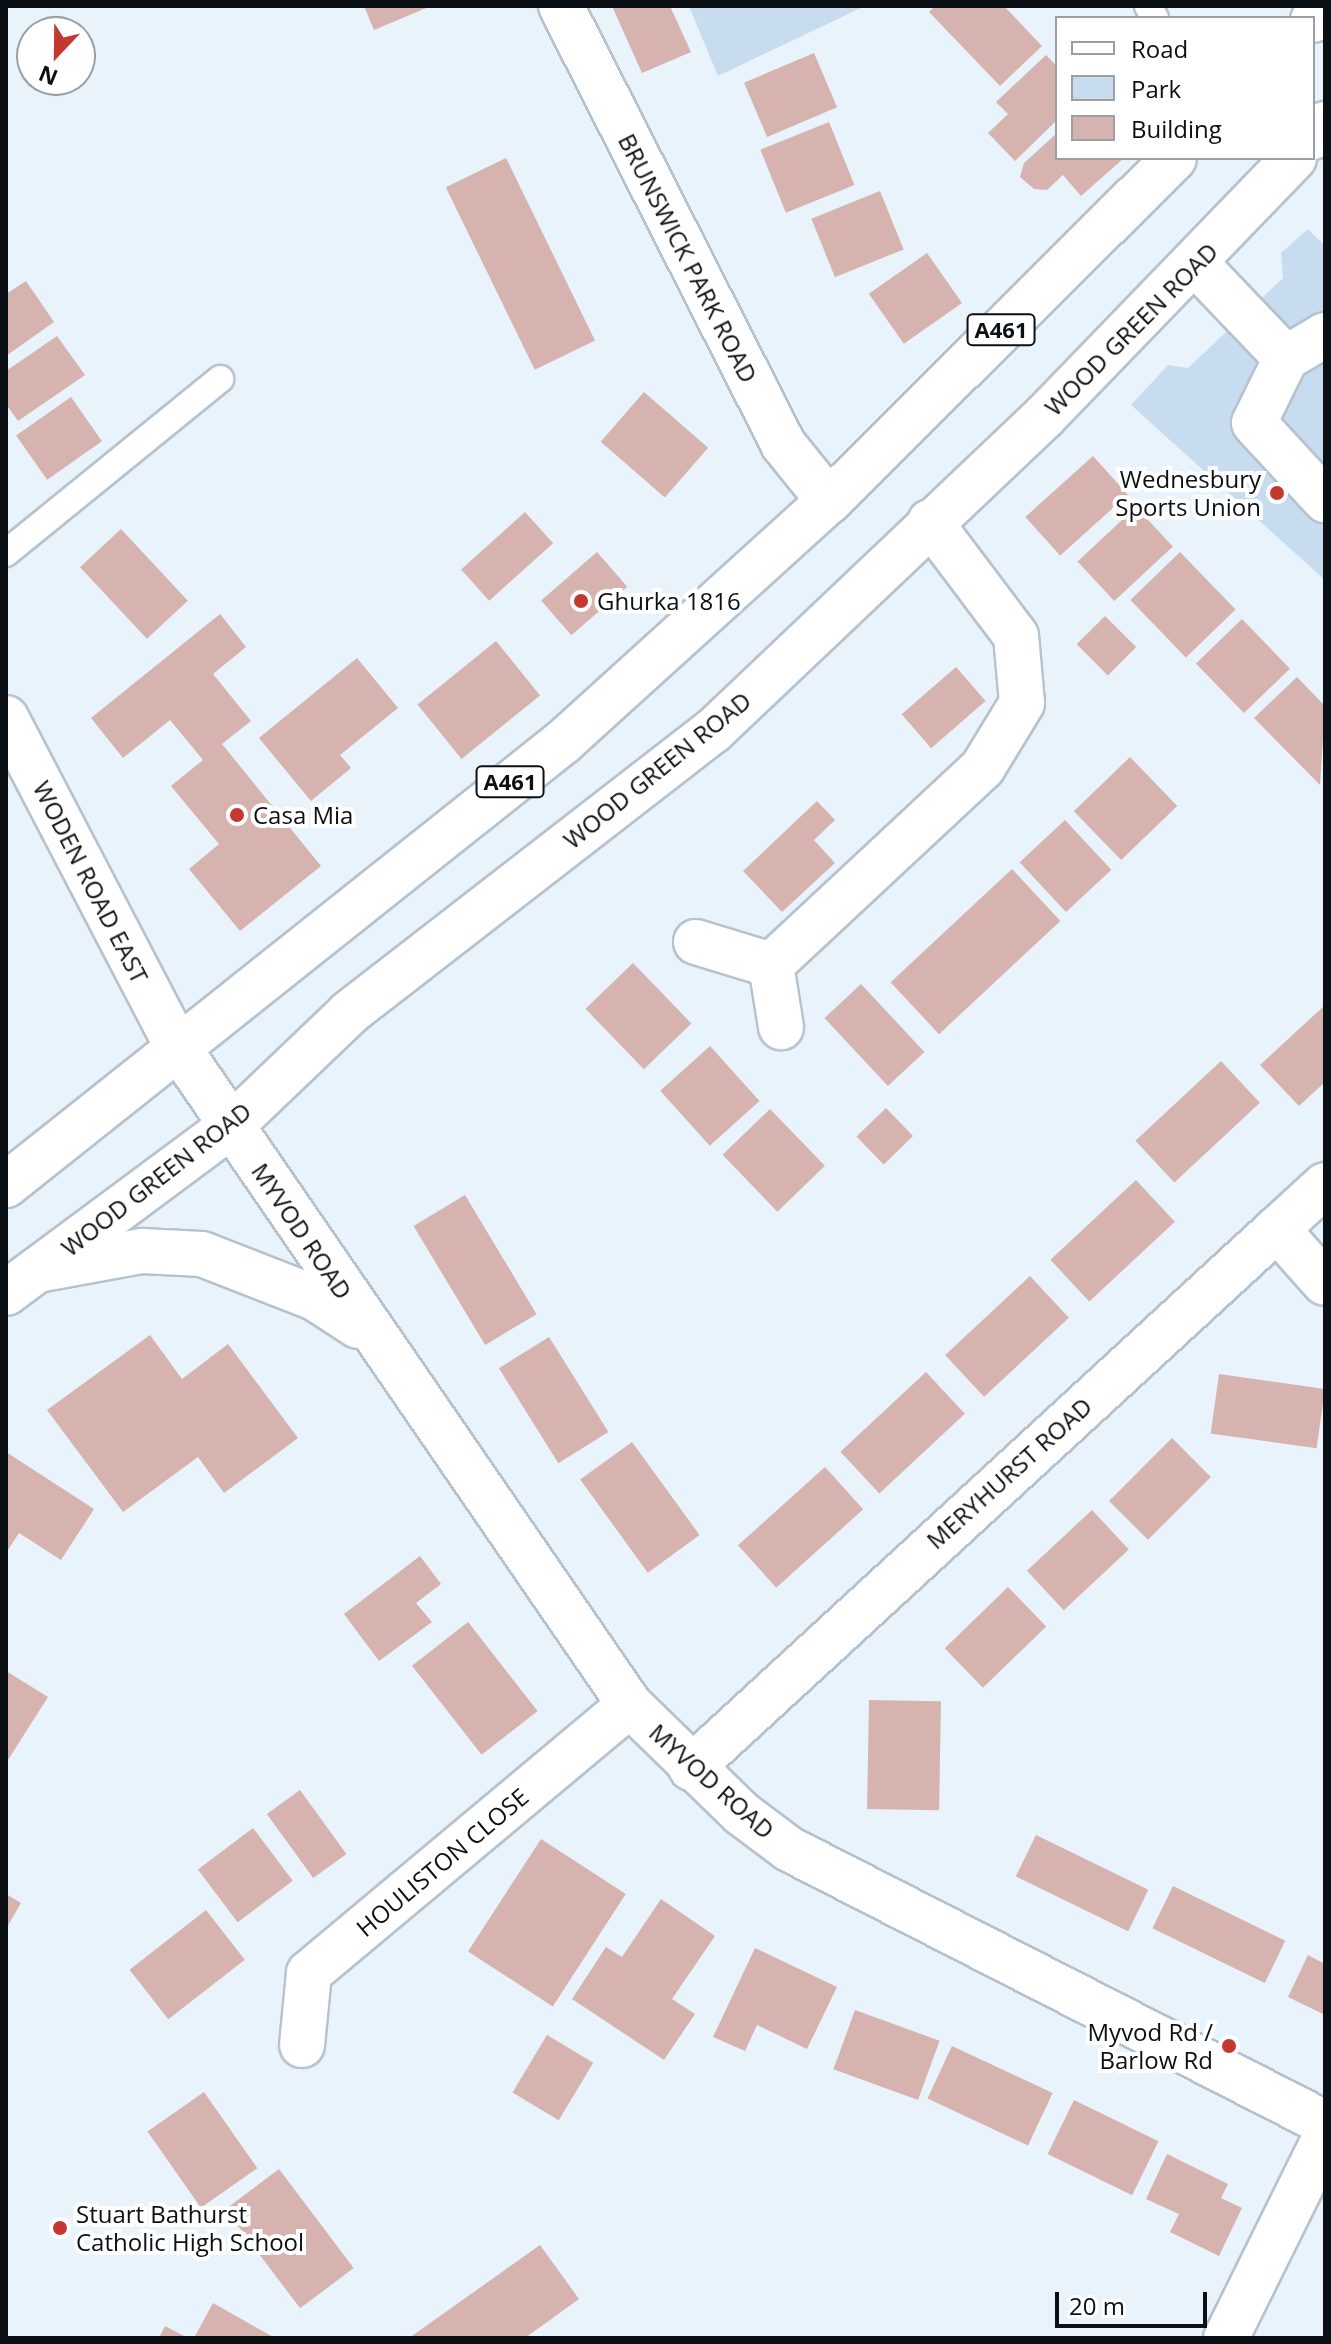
<!DOCTYPE html>
<style>
body{margin:0}
#map{position:relative;width:1331px;height:2344px;overflow:hidden;background:#e8f3fc;font-family:"Open Sans",sans-serif}
div>[style]{position:absolute}
[style*='--x']{left:calc(var(--x)*1px);top:calc(var(--y)*1px);width:calc(var(--w)*1px);rotate:calc(var(--a)*1deg)}
.green>*{inset:0;background:#c7dcef}
.building>*{inset:0;background:#d6b3ae;transform-origin:0 0}
.roads{filter:drop-shadow(2px 0 #b6c2ce) drop-shadow(-2px 0 #b6c2ce) drop-shadow(0 2px #b6c2ce) drop-shadow(0 -2px #b6c2ce)}
.service>*{height:26px;margin:-13px;padding:0 13px;transform-origin:13px;border-radius:13px;background:#fff}
.minor>*{height:44px;margin:-22px;padding:0 22px;transform-origin:22px;border-radius:22px;background:#fff}
.tertiary>*{height:44px;margin:-22px;padding:0 22px;transform-origin:22px;border-radius:22px;background:#fff}
.trunk>*{height:44px;margin:-22px;padding:0 22px;transform-origin:22px;border-radius:22px;background:#fff}
.dots>*{width:22px;height:22px;translate:-50% -50%;box-sizing:border-box;border:4px solid #fff;border-radius:50%}
span{translate:-50% -50%;white-space:nowrap;text-align:center;line-height:1.15;-webkit-text-stroke:8px #fff;paint-order:stroke}
.shield-label span{padding:2px 6px;background:#fff;border:2px solid;border-radius:6px;-webkit-text-stroke-width:0}
.shield-label{font-size:22px;color:#0b1014;font-weight:700}
.street-label{font-size:24px;color:#0b1014}
.poi-label{font-size:24px;color:#0b1014}
.right{translate:-100% -50%;text-align:right}
.left{translate:0 -50%;text-align:left}
.frame{position:absolute;inset:0;border:8px solid #0b1014;pointer-events:none}
.legend{position:absolute;left:1055px;top:16px;width:260px;height:144px;box-sizing:border-box;background:#fff;border:2px solid #9d9fa1;margin:0;padding:10px 14px;list-style:none;font-size:24px;color:#0b1014}
.legend li{display:flex;align-items:center;gap:16px;height:40px}
.legend b{width:40px;border:2px solid #9d9fa1}
.north{position:absolute;left:16px;top:16px;width:80px;height:80px;box-sizing:border-box;background:#fff;border:2px solid #9d9fa1;border-radius:50%;rotate:202deg;font-size:22px;font-weight:700;line-height:32px;text-align:center;color:#0b1014}
.north::after{content:'';display:block;margin:auto;width:28px;height:36px;background:#c53731;clip-path:polygon(50% 0,100% 100%,50% 72%,0 100%)}
.scale{position:absolute;left:1055px;top:2292px;width:152px;height:36px;box-sizing:border-box;border:4px solid #0b1014;border-top:0;padding-left:10px;font-size:24px;line-height:28px;white-space:nowrap;color:#0b1014;-webkit-text-stroke:6px #fff;paint-order:stroke}
</style>
<div id="map">
<div class="green">
<i style="clip-path:polygon(689px 6px,865px 6px,718px 76px)"></i>
<i style="clip-path:polygon(1308px 229px,1325px 246px,1325px 580px,1131px 405px,1168px 365px,1188px 368px,1283px 278px,1281px 253px)"></i>
</div>
<div class="building">
<i style="clip-path:polygon(364px 6px,431px 6px,374px 30px)"></i>
<i style="clip-path:polygon(612px 6px,670px 6px,691px 52px,642px 73px)"></i>
<i style="clip-path:polygon(935px 6px,1004px 6px,1042px 46px,1000px 86px,929px 12px)"></i>
<i style="left:814px;top:53px;width:59px;height:76px;rotate:67deg"></i>
<i style="clip-path:polygon(1046px 55px,1057px 66px,1057px 120px,1015px 161px,988px 133px,1008px 114px,996px 102px)"></i>
<i style="left:829px;top:122px;width:68px;height:74px;rotate:68deg"></i>
<i style="clip-path:polygon(1057px 133px,1057px 158px,1124px 158px,1081px 196px,1063px 175px,1047px 190px,1034px 189px,1020px 177px,1024px 163px)"></i>
<i style="left:506px;top:158px;width:203px;height:67px;rotate:64deg"></i>
<i style="left:880px;top:191px;width:63px;height:74px;rotate:68deg"></i>
<i style="left:927px;top:253px;width:61px;height:71px;rotate:55deg"></i>
<i style="clip-path:polygon(26px 281px,54px 322px,6px 356px,6px 294px)"></i>
<i style="clip-path:polygon(57px 336px,85px 375px,18px 421px,6px 404px,6px 371px)"></i>
<i style="left:644px;top:392px;width:85px;height:66px;rotate:41deg"></i>
<i style="left:71px;top:397px;width:54px;height:67px;rotate:55deg"></i>
<i style="left:1093px;top:456px;width:52px;height:91px;rotate:48deg"></i>
<i style="left:1136px;top:507px;width:54px;height:80px;rotate:47deg"></i>
<i style="left:525px;top:512px;width:42px;height:86px;rotate:48deg"></i>
<i style="left:121px;top:529px;width:98px;height:56px;rotate:47deg"></i>
<i style="left:597px;top:552px;width:46px;height:74px;rotate:49deg"></i>
<i style="left:1180px;top:552px;width:80px;height:69px;rotate:46deg"></i>
<i style="clip-path:polygon(220px 614px,246px 647px,213px 674px,251px 721px,222px 744px,321px 866px,240px 931px,189px 869px,219px 844px,171px 786px,203px 760px,170px 720px,123px 758px,91px 718px)"></i>
<i style="left:1105px;top:616px;width:44px;height:40px;rotate:45deg"></i>
<i style="left:1242px;top:619px;width:69px;height:64px;rotate:46deg"></i>
<i style="left:496px;top:641px;width:70px;height:101px;rotate:51deg"></i>
<i style="clip-path:polygon(357px 658px,398px 708px,340px 755px,351px 768px,311px 801px,259px 738px)"></i>
<i style="left:956px;top:667px;width:45px;height:72px;rotate:49deg"></i>
<i style="clip-path:polygon(1297px 677px,1325px 706px,1320px 785px,1254px 718px)"></i>
<i style="left:1130px;top:757px;width:68px;height:78px;rotate:46deg"></i>
<i style="clip-path:polygon(817px 801px,835px 820px,814px 840px,835px 863px,782px 912px,743px 871px)"></i>
<i style="left:1065px;top:820px;width:68px;height:62px;rotate:47deg"></i>
<i style="left:1012px;top:869px;width:71px;height:166px;rotate:47deg"></i>
<i style="left:633px;top:963px;width:84px;height:66px;rotate:46deg"></i>
<i style="left:861px;top:984px;width:93px;height:50px;rotate:47deg"></i>
<i style="clip-path:polygon(1325px 1005px,1325px 1082px,1299px 1106px,1260px 1065px)"></i>
<i style="left:710px;top:1046px;width:74px;height:67px;rotate:48deg"></i>
<i style="left:1221px;top:1061px;width:57px;height:117px;rotate:47deg"></i>
<i style="left:886px;top:1108px;width:39px;height:41px;rotate:46deg"></i>
<i style="left:770px;top:1109px;width:79px;height:66px;rotate:46deg"></i>
<i style="left:1136px;top:1180px;width:57px;height:117px;rotate:47deg"></i>
<i style="left:465px;top:1195px;width:139px;height:60px;rotate:59deg"></i>
<i style="left:1030px;top:1276px;width:57px;height:116px;rotate:47deg"></i>
<i style="clip-path:polygon(150px 1335px,182px 1379px,228px 1344px,298px 1438px,224px 1493px,198px 1457px,123px 1512px,47px 1410px)"></i>
<i style="left:549px;top:1337px;width:112px;height:59px;rotate:58deg"></i>
<i style="left:926px;top:1372px;width:57px;height:117px;rotate:47deg"></i>
<i style="left:1219px;top:1374px;width:107px;height:60px;rotate:8deg"></i>
<i style="left:1172px;top:1438px;width:55px;height:89px;rotate:45deg"></i>
<i style="left:632px;top:1442px;width:115px;height:64px;rotate:54deg"></i>
<i style="clip-path:polygon(6px 1452px,94px 1509px,61px 1560px,19px 1533px,6px 1553px)"></i>
<i style="left:825px;top:1467px;width:57px;height:117px;rotate:48deg"></i>
<i style="left:1092px;top:1510px;width:54px;height:89px;rotate:47deg"></i>
<i style="clip-path:polygon(420px 1556px,441px 1584px,416px 1603px,432px 1622px,379px 1661px,344px 1614px)"></i>
<i style="left:1008px;top:1587px;width:55px;height:88px;rotate:46deg"></i>
<i style="left:468px;top:1622px;width:113px;height:71px;rotate:52deg"></i>
<i style="clip-path:polygon(6px 1671px,48px 1697px,6px 1763px)"></i>
<i style="left:869px;top:1700px;width:72px;height:109px;rotate:1deg"></i>
<i style="left:300px;top:1790px;width:79px;height:41px;rotate:54deg"></i>
<i style="left:253px;top:1828px;width:66px;height:69px;rotate:53deg"></i>
<i style="left:1036px;top:1835px;width:125px;height:46px;rotate:26deg"></i>
<i style="left:541px;top:1839px;width:101px;height:134px;rotate:33deg"></i>
<i style="left:1173px;top:1886px;width:125px;height:47px;rotate:26deg"></i>
<i style="clip-path:polygon(6px 1894px,21px 1903px,6px 1929px)"></i>
<i style="clip-path:polygon(661px 1899px,715px 1936px,672px 1999px,695px 2014px,664px 2060px,572px 1999px,606px 1947px,622px 1957px)"></i>
<i style="left:206px;top:1910px;width:63px;height:97px;rotate:52deg"></i>
<i style="clip-path:polygon(755px 1948px,837px 1987px,807px 2049px,757px 2025px,745px 2051px,713px 2037px)"></i>
<i style="clip-path:polygon(1308px 1955px,1325px 1964px,1325px 2015px,1288px 1997px)"></i>
<i style="left:855px;top:2010px;width:90px;height:63px;rotate:20deg"></i>
<i style="left:547px;top:2035px;width:54px;height:67px;rotate:31deg"></i>
<i style="left:952px;top:2046px;width:111px;height:58px;rotate:25deg"></i>
<i style="left:204px;top:2092px;width:93px;height:69px;rotate:55deg"></i>
<i style="left:1074px;top:2100px;width:94px;height:60px;rotate:26deg"></i>
<i style="clip-path:polygon(1167px 2154px,1228px 2184px,1221px 2198px,1242px 2208px,1219px 2256px,1170px 2232px,1179px 2214px,1146px 2199px)"></i>
<i style="left:279px;top:2169px;width:124px;height:67px;rotate:53deg"></i>
<i style="clip-path:polygon(540px 2245px,579px 2299px,525px 2338px,409px 2338px)"></i>
<i style="clip-path:polygon(213px 2303px,275px 2338px,194px 2338px)"></i>
<i style="clip-path:polygon(165px 2326px,188px 2338px,159px 2338px)"></i>
</div>
<div class="roads">
<div class="service">
<i style="--x:1148;--y:6;--w:14;--a:60"></i>
<i style="--x:6;--y:553;--w:276;--a:-39.1"></i>
</div>
<div class="minor">
<i style="--x:561;--y:6;--w:491;--a:63.1"></i>
<i style="--x:783;--y:444;--w:73;--a:51.1"></i>
<i style="--x:1197;--y:265;--w:129;--a:46.3"></i>
<i style="--x:1325;--y:335;--w:45;--a:149.5"></i>
<i style="--x:1286;--y:358;--w:72;--a:116.2"></i>
<i style="--x:1254;--y:423;--w:105;--a:47.3"></i>
<i style="--x:696;--y:942;--w:78;--a:17"></i>
<i style="--x:771;--y:965;--w:290;--a:-43"></i>
<i style="--x:983;--y:767;--w:75;--a:-58.6"></i>
<i style="--x:1022;--y:703;--w:67;--a:-95.1"></i>
<i style="--x:1016;--y:636;--w:143;--a:-127"></i>
<i style="--x:771;--y:965;--w:63;--a:80.8"></i>
<i style="--x:1277;--y:1229;--w:65;--a:-42.5"></i>
<i style="--x:691;--y:1768;--w:796;--a:-42.61"></i>
<i style="--x:1277;--y:1229;--w:72;--a:48.4"></i>
<i style="--x:302;--y:2045;--w:72;--a:-84.4"></i>
<i style="--x:309;--y:1973;--w:418;--a:-39.9"></i>
<i style="--x:1226;--y:2338;--w:223;--a:-63.7"></i>
</div>
<div class="tertiary">
<i style="--x:6;--y:718;--w:370;--a:62.5"></i>
<i style="--x:177;--y:1046;--w:800;--a:55.5"></i>
<i style="--x:630;--y:1705;--w:155;--a:44.2"></i>
<i style="--x:741;--y:1813;--w:60;--a:36.9"></i>
<i style="--x:789;--y:1849;--w:602;--a:27.08"></i>
<i style="--x:37;--y:1270;--w:107;--a:-10.3"></i>
<i style="--x:142;--y:1251;--w:60;--a:2.9"></i>
<i style="--x:202;--y:1254;--w:121;--a:21.3"></i>
<i style="--x:315;--y:1298;--w:51;--a:33.1"></i>
</div>
<div class="trunk">
<i style="--x:1313;--y:20;--w:17;--a:-45"></i>
<i style="--x:1313;--y:137;--w:18;--a:-47"></i>
<i style="--x:6;--y:1185;--w:712;--a:-38.5"></i>
<i style="--x:563;--y:742;--w:359;--a:-42.2"></i>
<i style="--x:829;--y:501;--w:486;--a:-44.8"></i>
<i style="--x:6;--y:1293;--w:282;--a:-36.6"></i>
<i style="--x:232;--y:1125;--w:162;--a:-43.7"></i>
<i style="--x:349;--y:1013;--w:460;--a:-37.8"></i>
<i style="--x:713;--y:731;--w:456;--a:-43.5"></i>
<i style="--x:1044;--y:417;--w:360;--a:-46"></i>
</div>
</div>
<div class="dots">
<i style="left:1277px;top:493px;background:#c53731"></i>
<i style="left:581px;top:601px;background:#c53731"></i>
<i style="left:237px;top:815px;background:#c53731"></i>
<i style="left:1229px;top:2046px;background:#c53731"></i>
<i style="left:60px;top:2228px;background:#c53731"></i>
</div>
<div class="shield-label">
<span style="left:1001px;top:330px">A461</span>
<span style="left:510px;top:782px">A461</span>
</div>
<div class="street-label">
<span style="left:688px;top:258px;rotate:63deg">BRUNSWICK PARK ROAD</span>
<span style="left:1131px;top:329px;rotate:-45deg">WOOD GREEN ROAD</span>
<span style="left:657px;top:770px;rotate:-39deg">WOOD GREEN ROAD</span>
<span style="left:91px;top:882px;rotate:63deg">WODEN ROAD EAST</span>
<span style="left:156px;top:1179px;rotate:-38deg">WOOD GREEN ROAD</span>
<span style="left:302px;top:1231px;rotate:56deg">MYVOD ROAD</span>
<span style="left:1009px;top:1473px;rotate:-42deg">MERYHURST ROAD</span>
<span style="left:712px;top:1781px;rotate:42deg">MYVOD ROAD</span>
<span style="left:442px;top:1862px;rotate:-40deg">HOULISTON CLOSE</span>
</div>
<div class="poi-label">
<span class="right" style="left:1261px;top:493px">Wednesbury<br>Sports Union</span>
<span class="left" style="left:597px;top:601px">Ghurka 1816</span>
<span class="left" style="left:253px;top:815px">Casa Mia</span>
<span class="right" style="left:1213px;top:2046px">Myvod Rd /<br>Barlow Rd</span>
<span class="left" style="left:76px;top:2228px">Stuart Bathurst<br>Catholic High School</span>
</div>
<div class="frame"></div>
<ul class="legend">
<li><b style="height:10px;background:#fff"></b>Road</li>
<li><b style="height:22px;background:#c7dcef"></b>Park</li>
<li><b style="height:22px;background:#d6b3ae"></b>Building</li>
</ul>
<div class="north">N</div>
<div class="scale">20 m</div>
</div>
